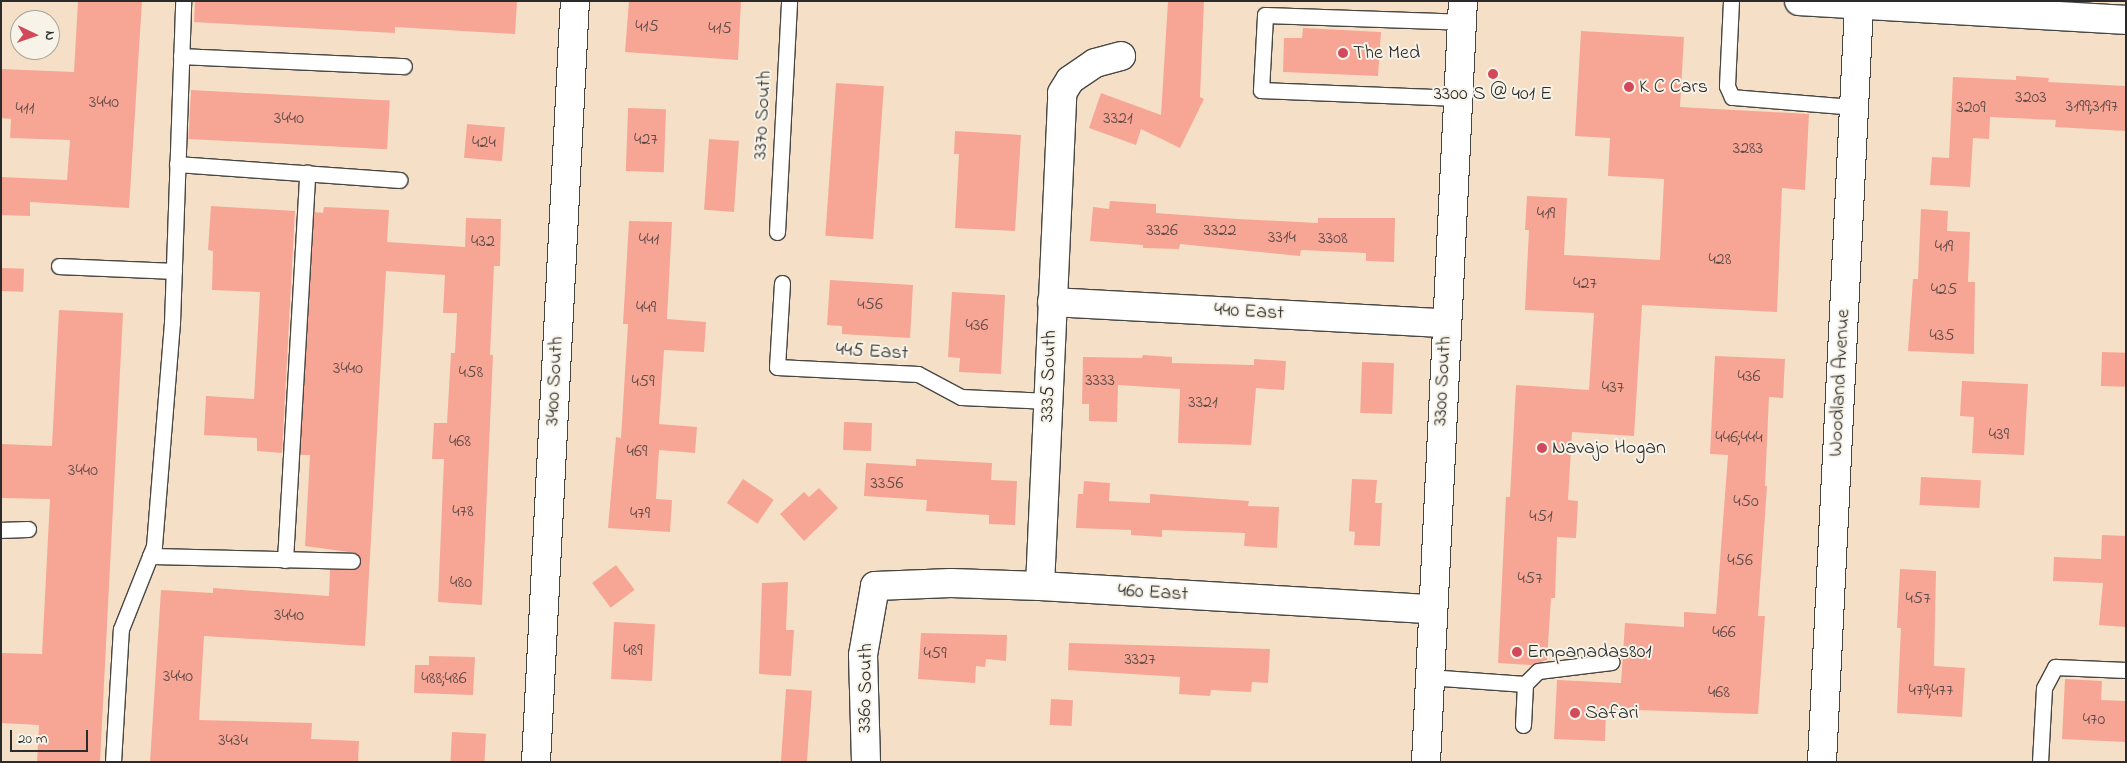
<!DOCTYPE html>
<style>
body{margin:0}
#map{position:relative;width:2127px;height:763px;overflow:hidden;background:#f5e0c7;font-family:"Indie Flower",sans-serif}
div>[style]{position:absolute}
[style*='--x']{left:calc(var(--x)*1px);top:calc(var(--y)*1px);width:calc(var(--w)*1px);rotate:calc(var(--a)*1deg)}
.building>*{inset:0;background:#f7a695;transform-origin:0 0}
.roads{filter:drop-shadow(1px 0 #494642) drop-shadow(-1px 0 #494642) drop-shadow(0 1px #494642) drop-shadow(0 -1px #494642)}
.service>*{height:15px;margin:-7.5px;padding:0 7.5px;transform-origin:7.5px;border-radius:7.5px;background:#fff}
.minor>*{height:28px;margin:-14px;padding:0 14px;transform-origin:14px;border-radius:14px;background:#fff}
.primary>*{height:28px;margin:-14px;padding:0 14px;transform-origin:14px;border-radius:14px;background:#fff}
.dots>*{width:14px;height:14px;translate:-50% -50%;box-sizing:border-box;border:2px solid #f7f3e8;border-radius:50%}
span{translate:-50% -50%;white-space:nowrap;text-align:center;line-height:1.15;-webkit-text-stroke:4px #f7f3e8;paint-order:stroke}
.number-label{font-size:18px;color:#5e4a46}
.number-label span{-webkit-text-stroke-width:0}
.poi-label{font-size:20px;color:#2b2b2b}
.left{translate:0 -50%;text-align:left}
.street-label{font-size:20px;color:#2b2b2b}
.frame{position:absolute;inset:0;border:2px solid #2b2b2b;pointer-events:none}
.north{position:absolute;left:10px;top:10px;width:50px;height:50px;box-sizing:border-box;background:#f7f3e8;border:1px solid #a5a39c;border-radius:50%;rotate:93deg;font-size:14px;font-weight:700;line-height:20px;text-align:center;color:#2b2b2b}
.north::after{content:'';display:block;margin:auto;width:18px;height:22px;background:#d1495b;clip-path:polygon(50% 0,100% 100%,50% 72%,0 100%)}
.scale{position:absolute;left:10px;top:730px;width:78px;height:22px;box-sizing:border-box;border:2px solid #2b2b2b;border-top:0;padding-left:6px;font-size:15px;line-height:18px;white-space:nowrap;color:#2b2b2b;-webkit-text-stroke:4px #f7f3e8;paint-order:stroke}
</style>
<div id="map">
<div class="building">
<i style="clip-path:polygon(78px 1px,142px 1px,129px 208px,30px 202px,30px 216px,1px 215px,1px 177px,67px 180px,70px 140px,10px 138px,11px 119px,1px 118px,1px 69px,74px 72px)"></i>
<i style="clip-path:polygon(195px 1px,517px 1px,515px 34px,395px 27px,395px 33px,194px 22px)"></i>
<i style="clip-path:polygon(629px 1px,741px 1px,738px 60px,625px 52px)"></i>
<i style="clip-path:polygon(1168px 1px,1204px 1px,1200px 97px,1204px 99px,1180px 148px,1141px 129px,1136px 145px,1089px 128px,1101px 93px,1161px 115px)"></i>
<i style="clip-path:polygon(1303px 28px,1381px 32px,1378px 76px,1283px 72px,1284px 38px,1302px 38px)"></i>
<i style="clip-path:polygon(1581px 31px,1684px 37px,1680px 107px,1809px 114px,1805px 190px,1782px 188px,1777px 312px,1642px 305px,1634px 436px,1572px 432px,1568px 500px,1578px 501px,1576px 538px,1557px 537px,1555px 598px,1551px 598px,1547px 660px,1531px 665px,1498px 663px,1506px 497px,1510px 497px,1516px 385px,1589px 390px,1594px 313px,1525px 310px,1529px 230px,1525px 230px,1527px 196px,1567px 198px,1564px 255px,1660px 260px,1664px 179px,1608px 176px,1610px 138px,1575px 136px)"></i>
<i style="clip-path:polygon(2016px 76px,2049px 78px,2048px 82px,2126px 86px,2126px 131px,2055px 127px,2056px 120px,1990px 117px,1989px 139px,1973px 138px,1970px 187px,1930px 185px,1932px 157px,1949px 158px,1953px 77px,2016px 80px)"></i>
<i style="left:836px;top:83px;width:48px;height:153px;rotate:4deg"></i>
<i style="left:191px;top:90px;width:199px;height:49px;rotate:3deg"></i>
<i style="left:628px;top:108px;width:38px;height:63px;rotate:2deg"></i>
<i style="left:467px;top:124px;width:38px;height:34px;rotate:5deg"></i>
<i style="clip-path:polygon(955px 131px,1021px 135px,1015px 231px,955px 228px,959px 154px,954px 154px)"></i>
<i style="left:709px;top:139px;width:30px;height:71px;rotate:4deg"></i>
<i style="clip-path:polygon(1110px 201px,1156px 204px,1156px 213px,1238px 219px,1318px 223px,1318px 218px,1395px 218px,1394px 262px,1366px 261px,1366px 253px,1301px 250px,1300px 256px,1180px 244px,1179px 249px,1143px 248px,1143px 245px,1090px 241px,1093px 207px,1109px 209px)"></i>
<i style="clip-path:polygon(211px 206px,295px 211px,282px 453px,257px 451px,257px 438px,204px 435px,206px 396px,254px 399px,260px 292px,212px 290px,213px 251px,208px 250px)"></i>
<i style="clip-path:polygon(324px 207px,389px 210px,387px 242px,465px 247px,466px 218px,501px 219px,500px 266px,494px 266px,490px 355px,493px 355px,482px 605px,438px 602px,444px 459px,432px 459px,434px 423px,447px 423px,451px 353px,455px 353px,457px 313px,443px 313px,445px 275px,386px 271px,365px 646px,204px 636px,199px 720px,312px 723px,311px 739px,359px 741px,358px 762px,150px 762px,161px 590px,213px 593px,213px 588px,329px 596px,330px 570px,352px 570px,360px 565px,360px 557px,356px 553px,305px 546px,310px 455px,300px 455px,314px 212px,323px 213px)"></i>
<i style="clip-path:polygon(1921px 209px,1948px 211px,1947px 231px,1970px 232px,1968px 282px,1975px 282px,1974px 354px,1908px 351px,1913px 279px,1918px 279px)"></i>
<i style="clip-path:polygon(629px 221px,672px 222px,667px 319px,706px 322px,704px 352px,664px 350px,659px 424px,697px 427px,695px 453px,659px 450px,656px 499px,672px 500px,670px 532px,608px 528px,616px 437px,621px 438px,628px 324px,623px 324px)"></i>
<i style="left:1px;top:268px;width:23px;height:23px;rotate:2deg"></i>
<i style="clip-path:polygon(830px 280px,913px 285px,910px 338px,842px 334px,842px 326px,827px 325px)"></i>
<i style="clip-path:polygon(952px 292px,1005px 295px,1001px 374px,959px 372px,960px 358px,948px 357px)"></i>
<i style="clip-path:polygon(59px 310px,123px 313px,100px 762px,37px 762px,39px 725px,1px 723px,1px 653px,42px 654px,50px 499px,1px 498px,1px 444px,52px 446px)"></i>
<i style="left:2102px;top:352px;width:24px;height:34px;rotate:2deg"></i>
<i style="clip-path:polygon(1143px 355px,1172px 357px,1172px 363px,1254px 365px,1254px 359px,1286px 361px,1284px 390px,1256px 388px,1251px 445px,1178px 443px,1180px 389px,1118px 385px,1117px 422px,1089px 421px,1089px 404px,1082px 404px,1083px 357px,1142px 358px)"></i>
<i style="clip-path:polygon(1715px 356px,1785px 359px,1783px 398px,1769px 397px,1765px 486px,1767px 486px,1758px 616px,1765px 616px,1758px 714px,1606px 709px,1605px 741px,1554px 739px,1557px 680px,1621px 683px,1625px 623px,1684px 627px,1684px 612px,1716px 614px,1728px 455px,1710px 454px)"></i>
<i style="left:1362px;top:362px;width:32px;height:51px;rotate:2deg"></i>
<i style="clip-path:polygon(1962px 381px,2028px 384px,2024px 455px,1972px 453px,1974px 417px,1960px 416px)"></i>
<i style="left:844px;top:422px;width:28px;height:28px;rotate:2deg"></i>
<i style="clip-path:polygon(916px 459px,992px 463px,991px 480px,1017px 481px,1015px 525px,989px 524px,989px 515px,926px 511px,927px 500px,864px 496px,866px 463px,916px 466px)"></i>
<i style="left:1921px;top:477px;width:60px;height:28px;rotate:3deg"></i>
<i style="left:743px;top:479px;width:37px;height:29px;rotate:34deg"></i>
<i style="clip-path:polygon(1352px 479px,1377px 480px,1375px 503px,1382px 503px,1380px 546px,1354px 545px,1355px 532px,1349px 531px)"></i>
<i style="clip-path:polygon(1084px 481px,1110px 483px,1109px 501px,1150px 503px,1150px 494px,1249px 501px,1248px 506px,1279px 507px,1277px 548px,1244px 546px,1245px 533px,1162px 530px,1162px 537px,1131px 535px,1131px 530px,1076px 528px,1078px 494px,1083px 494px)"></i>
<i style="clip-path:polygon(819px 488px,838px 508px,804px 541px,780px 514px,804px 492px,809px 497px)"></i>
<i style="clip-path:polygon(2102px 535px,2126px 536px,2126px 627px,2099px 625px,2103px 583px,2053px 581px,2054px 557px,2101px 559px)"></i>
<i style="left:616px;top:565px;width:31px;height:30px;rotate:53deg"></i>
<i style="clip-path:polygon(1900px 569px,1936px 571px,1934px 666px,1965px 668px,1962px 717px,1897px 713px,1901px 628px,1897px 628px)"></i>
<i style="clip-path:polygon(788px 582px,786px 630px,794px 630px,791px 676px,759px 674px,762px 583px)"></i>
<i style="left:614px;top:622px;width:41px;height:57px;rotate:3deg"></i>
<i style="clip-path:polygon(921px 633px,1007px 635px,1006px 661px,986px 659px,985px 667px,976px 666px,975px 683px,918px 679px)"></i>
<i style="clip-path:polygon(1069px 643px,1270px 649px,1268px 683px,1252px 682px,1251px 692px,1211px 690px,1210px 696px,1179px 694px,1180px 677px,1068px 670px)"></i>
<i style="clip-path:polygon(429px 656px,475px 657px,473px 695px,414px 693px,415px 665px,429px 665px)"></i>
<i style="clip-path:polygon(2065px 679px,2102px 681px,2101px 700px,2126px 701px,2126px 742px,2062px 739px)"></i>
<i style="left:786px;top:689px;width:26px;height:73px;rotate:4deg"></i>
<i style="left:1051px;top:699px;width:22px;height:26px;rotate:3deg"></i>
<i style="left:452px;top:732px;width:34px;height:30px;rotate:3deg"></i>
</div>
<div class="roads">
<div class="service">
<i style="--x:1731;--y:1;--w:85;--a:92.7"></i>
<i style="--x:1727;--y:86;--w:12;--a:66"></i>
<i style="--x:1732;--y:97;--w:122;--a:4.7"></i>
<i style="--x:181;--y:56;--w:223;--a:2.6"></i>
<i style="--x:1457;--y:98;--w:196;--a:-177.7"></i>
<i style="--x:1261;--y:90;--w:75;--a:-86.9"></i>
<i style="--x:1265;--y:15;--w:196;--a:2"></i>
<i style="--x:177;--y:164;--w:223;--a:4.1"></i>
<i style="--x:777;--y:232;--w:231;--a:-87"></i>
<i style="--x:59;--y:266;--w:115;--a:2.5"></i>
<i style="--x:782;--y:283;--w:84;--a:93.4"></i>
<i style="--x:777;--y:367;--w:141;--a:2.8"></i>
<i style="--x:918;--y:374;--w:49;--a:28.1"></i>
<i style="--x:961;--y:397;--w:88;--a:2.6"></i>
<i style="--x:1;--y:530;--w:27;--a:-2"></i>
<i style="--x:150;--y:556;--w:202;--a:1.4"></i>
<i style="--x:285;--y:560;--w:388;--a:-86.7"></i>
<i style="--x:1428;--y:677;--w:97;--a:4.1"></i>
<i style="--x:1525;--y:684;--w:18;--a:-45"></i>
<i style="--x:1538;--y:671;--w:74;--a:-7"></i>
<i style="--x:1523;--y:725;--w:41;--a:-87.2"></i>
<i style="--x:113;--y:762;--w:133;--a:-86.6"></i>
<i style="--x:121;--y:629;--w:89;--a:-68.3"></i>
<i style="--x:154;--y:546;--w:224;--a:-85.4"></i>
<i style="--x:172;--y:323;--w:322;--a:-88"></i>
<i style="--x:2040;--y:762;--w:74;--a:-86.9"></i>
<i style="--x:2044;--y:688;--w:24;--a:-62"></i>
<i style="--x:2055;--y:667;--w:71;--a:2.4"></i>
</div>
<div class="minor">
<i style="--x:1799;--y:1;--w:328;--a:3.3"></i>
<i style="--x:1052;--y:302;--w:395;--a:3.1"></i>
<i style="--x:1040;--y:586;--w:493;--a:-87.4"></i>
<i style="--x:1062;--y:93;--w:15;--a:-58"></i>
<i style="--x:1070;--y:80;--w:30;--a:-34"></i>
<i style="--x:1095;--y:63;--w:27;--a:-15"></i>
<i style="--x:536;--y:762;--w:762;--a:-87.07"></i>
<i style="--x:866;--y:762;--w:107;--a:-91.6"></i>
<i style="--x:863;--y:655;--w:70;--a:-80.1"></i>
<i style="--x:875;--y:586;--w:76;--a:-2.3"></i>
<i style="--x:951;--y:583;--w:89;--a:1.9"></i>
<i style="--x:1040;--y:586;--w:392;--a:3.4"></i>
<i style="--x:1822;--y:762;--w:758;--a:-87.2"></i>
</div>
<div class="primary">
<i style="--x:1426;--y:762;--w:762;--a:-87.22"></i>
</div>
</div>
<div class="dots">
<i style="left:1343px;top:53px;background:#d1495b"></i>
<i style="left:1493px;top:74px;background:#d1495b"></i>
<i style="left:1629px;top:87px;background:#d1495b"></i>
<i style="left:1542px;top:448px;background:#d1495b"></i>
<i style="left:1517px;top:652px;background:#d1495b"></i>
<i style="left:1575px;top:713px;background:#d1495b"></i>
</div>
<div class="number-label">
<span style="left:647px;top:27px">415</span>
<span style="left:720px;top:29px">415</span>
<span style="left:2031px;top:98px">3203</span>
<span style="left:104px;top:103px">3440</span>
<span style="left:2092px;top:107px">3199;3197</span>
<span style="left:1971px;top:108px">3209</span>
<span style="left:25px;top:109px">411</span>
<span style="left:289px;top:119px">3440</span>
<span style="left:1118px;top:119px">3321</span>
<span style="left:646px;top:140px">427</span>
<span style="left:484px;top:143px">424</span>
<span style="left:1748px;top:149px">3283</span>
<span style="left:1546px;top:214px">419</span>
<span style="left:1162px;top:231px">3326</span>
<span style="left:1220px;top:231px">3322</span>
<span style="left:1282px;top:238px">3314</span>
<span style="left:1333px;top:239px">3308</span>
<span style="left:649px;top:240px">441</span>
<span style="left:483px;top:242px">432</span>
<span style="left:1944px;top:247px">419</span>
<span style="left:1720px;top:260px">428</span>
<span style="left:1585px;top:284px">427</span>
<span style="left:1944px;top:290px">425</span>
<span style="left:870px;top:305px">456</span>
<span style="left:646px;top:308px">449</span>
<span style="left:977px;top:326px">436</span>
<span style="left:1942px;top:336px">435</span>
<span style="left:348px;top:369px">3440</span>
<span style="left:471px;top:373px">458</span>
<span style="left:1749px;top:377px">436</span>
<span style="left:1100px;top:381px">3333</span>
<span style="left:643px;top:382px">459</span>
<span style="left:1613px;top:388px">437</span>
<span style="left:1203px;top:403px">3321</span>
<span style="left:1999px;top:435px">439</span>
<span style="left:1739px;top:438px">446;444</span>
<span style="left:460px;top:442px">468</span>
<span style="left:637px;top:452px">469</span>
<span style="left:83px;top:471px">3440</span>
<span style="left:887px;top:484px">3356</span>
<span style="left:1746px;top:502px">450</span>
<span style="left:463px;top:512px">478</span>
<span style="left:640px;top:514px">479</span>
<span style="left:1541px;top:517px">451</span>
<span style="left:1740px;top:561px">456</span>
<span style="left:1530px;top:579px">457</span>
<span style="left:461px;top:583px">480</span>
<span style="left:1918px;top:599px">457</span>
<span style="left:289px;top:616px">3440</span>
<span style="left:1724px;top:633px">466</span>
<span style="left:633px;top:651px">489</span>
<span style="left:935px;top:654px">459</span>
<span style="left:1140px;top:660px">3327</span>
<span style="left:178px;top:677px">3440</span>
<span style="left:444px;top:679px">488;486</span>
<span style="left:1931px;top:691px">479;477</span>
<span style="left:1719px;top:693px">468</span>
<span style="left:2094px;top:720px">470</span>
<span style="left:233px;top:741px">3434</span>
</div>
<div class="poi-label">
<span class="left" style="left:1353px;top:53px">The Med</span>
<span class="left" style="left:1639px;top:87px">K C Cars</span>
<span style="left:1493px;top:94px">3300 S @ 401 E</span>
<span class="left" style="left:1552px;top:448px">Navajo Hogan</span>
<span class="left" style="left:1527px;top:652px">Empanadas801</span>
<span class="left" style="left:1585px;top:713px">Safari</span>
</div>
<div class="street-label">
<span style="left:763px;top:115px;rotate:-87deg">3370 South</span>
<span style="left:1249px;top:312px;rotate:3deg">440 East</span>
<span style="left:872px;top:352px;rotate:3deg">445 East</span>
<span style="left:1049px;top:376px;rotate:-88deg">3335 South</span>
<span style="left:555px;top:381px;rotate:-87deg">3400 South</span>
<span style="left:1443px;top:381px;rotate:-87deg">3300 South</span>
<span style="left:1840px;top:383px;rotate:-87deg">Woodland Avenue</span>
<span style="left:1153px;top:593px;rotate:3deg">460 East</span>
<span style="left:866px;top:688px;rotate:-89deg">3360 South</span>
</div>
<div class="frame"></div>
<div class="north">N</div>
<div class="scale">20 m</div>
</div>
